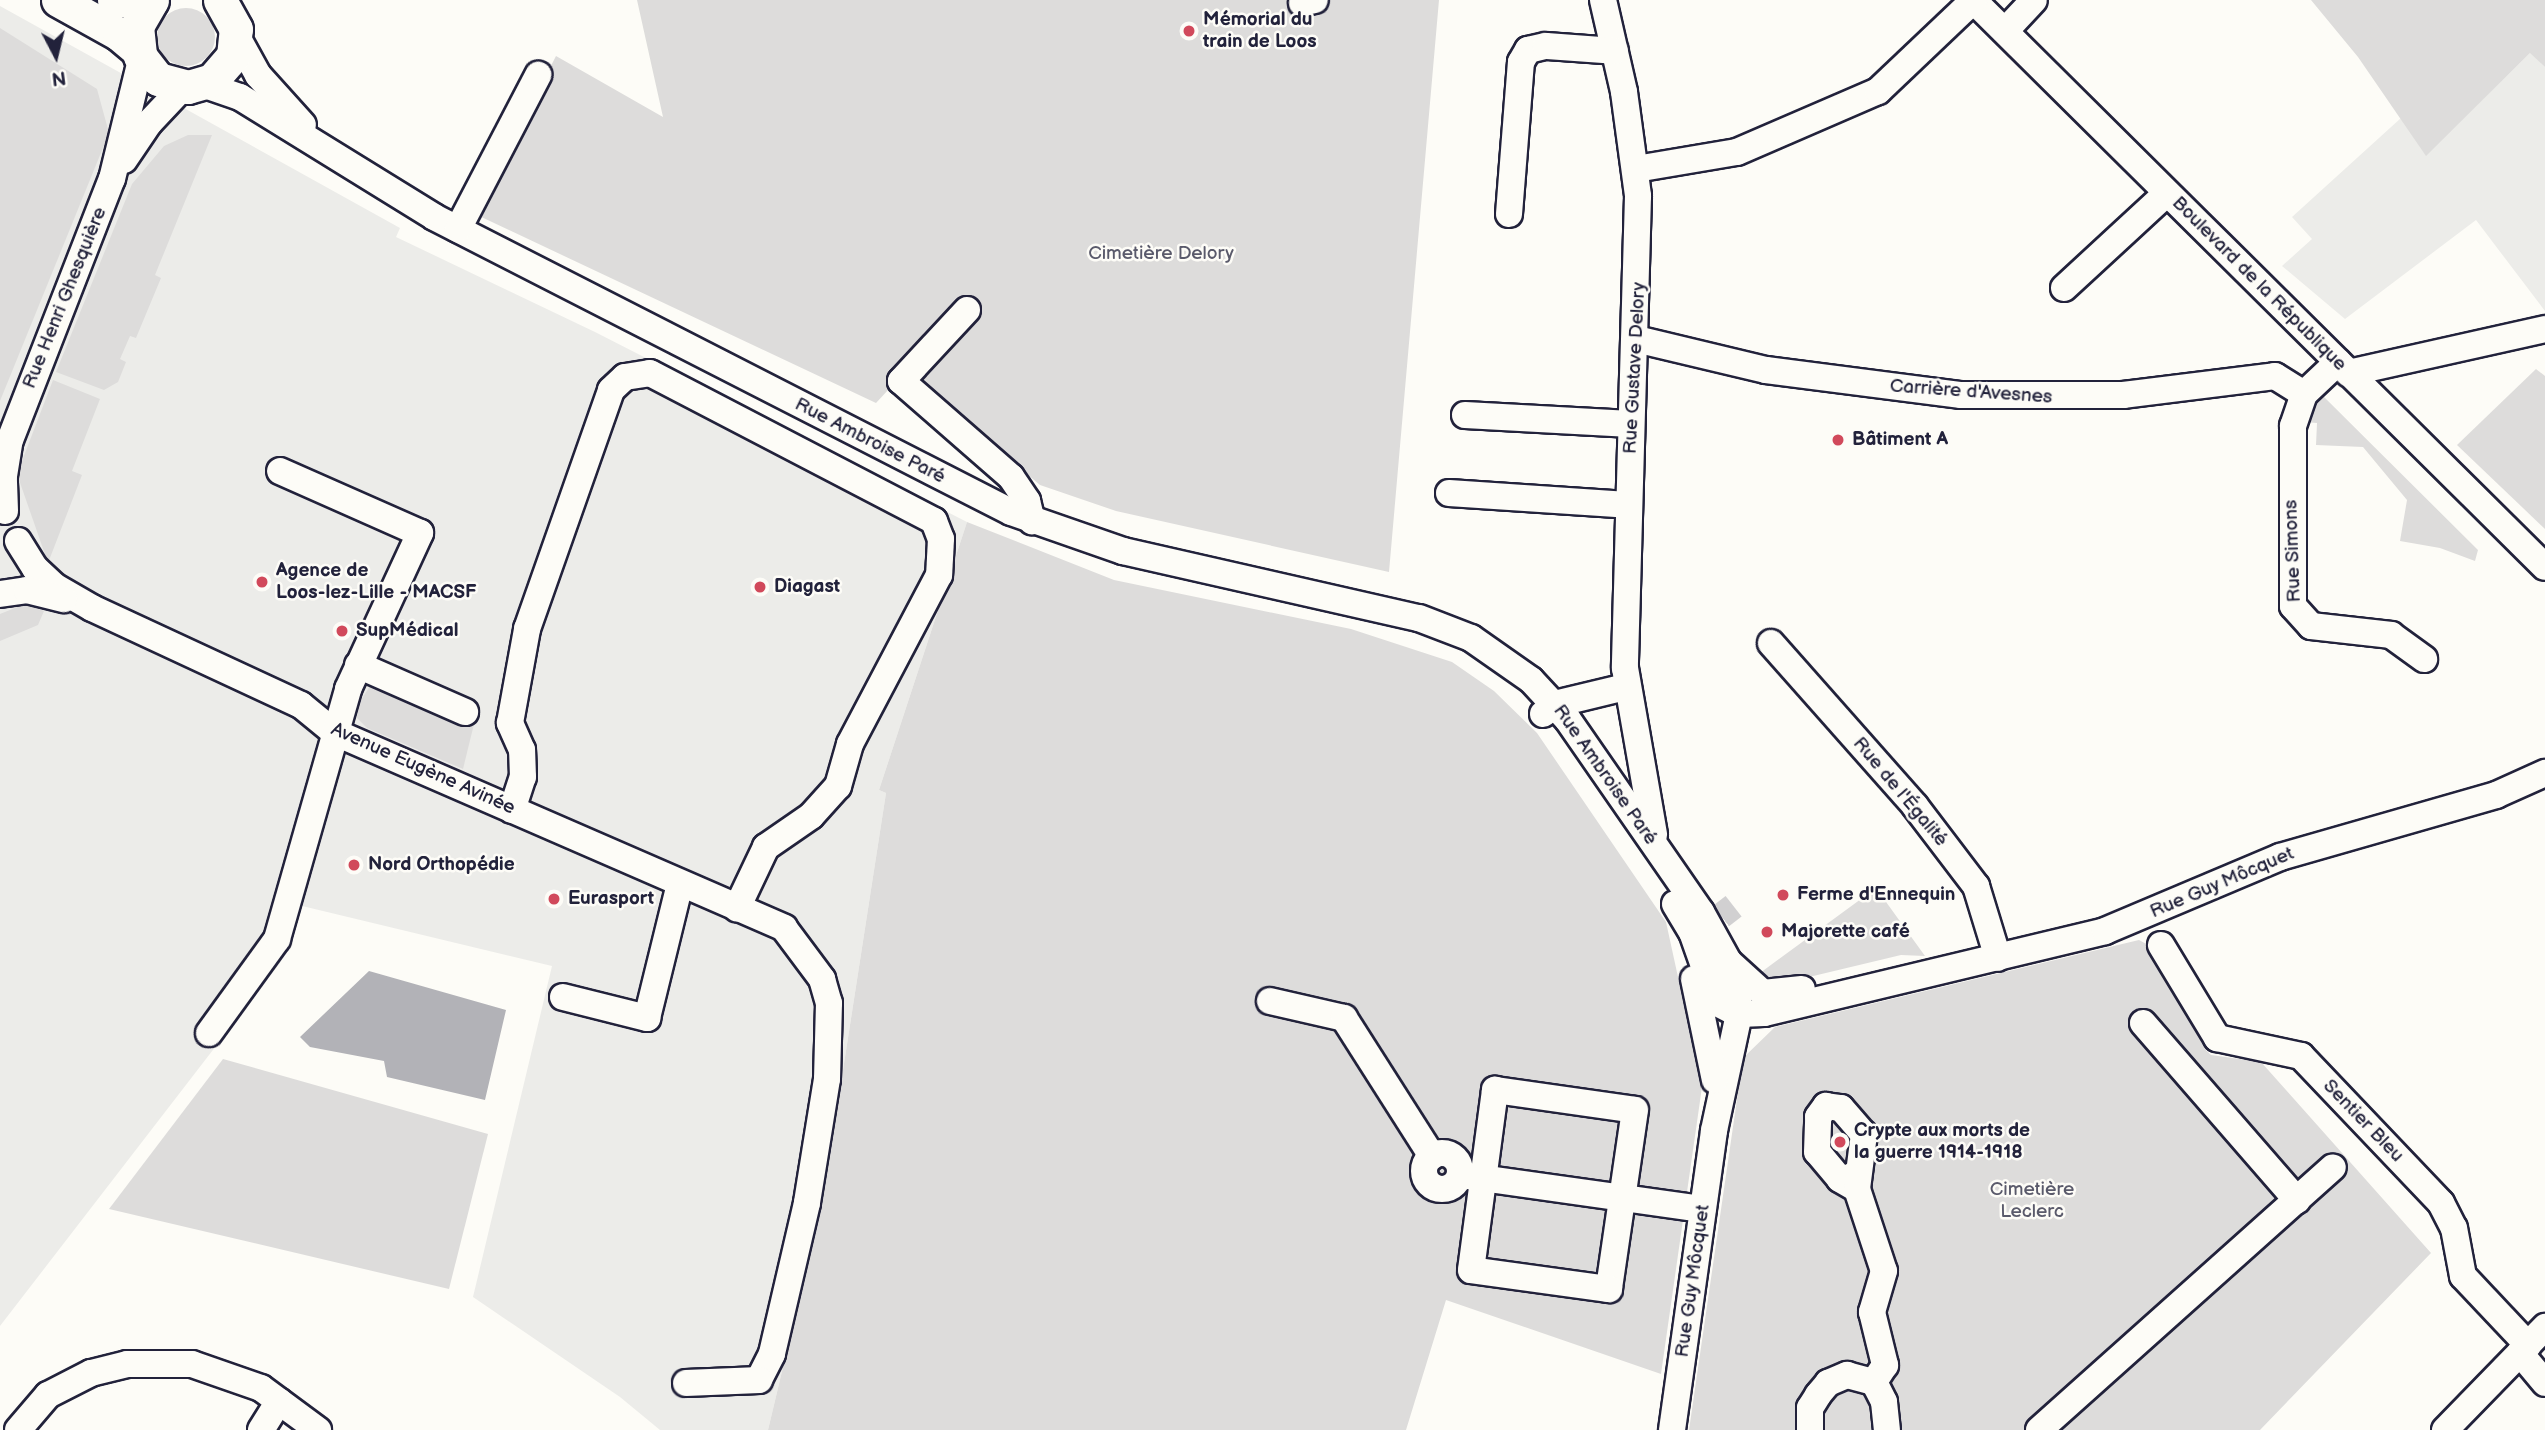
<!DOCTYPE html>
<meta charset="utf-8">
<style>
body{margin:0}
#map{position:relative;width:2545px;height:1430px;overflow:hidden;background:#fdfcf7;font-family:"Balsamiq Sans",sans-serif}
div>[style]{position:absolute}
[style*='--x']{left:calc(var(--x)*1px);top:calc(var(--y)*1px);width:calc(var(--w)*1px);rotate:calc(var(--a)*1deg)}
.built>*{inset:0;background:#ecece9}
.green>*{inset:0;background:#dddcdb}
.round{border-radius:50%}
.water>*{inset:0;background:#b2b2b7}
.minor-tunnel>*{height:26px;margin-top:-13px;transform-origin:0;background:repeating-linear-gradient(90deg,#d1d0d1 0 26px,transparent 0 39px)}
.roads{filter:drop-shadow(2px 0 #22223b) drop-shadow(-2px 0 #22223b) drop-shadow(0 2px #22223b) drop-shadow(0 -2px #22223b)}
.minor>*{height:26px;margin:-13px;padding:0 13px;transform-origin:13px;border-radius:13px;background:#fdfcf7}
.minor>.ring{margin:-13px;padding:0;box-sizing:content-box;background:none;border:26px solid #fdfcf7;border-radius:50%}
.major>*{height:33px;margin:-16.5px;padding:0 16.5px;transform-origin:16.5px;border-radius:16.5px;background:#fdfcf7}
.dots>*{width:19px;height:19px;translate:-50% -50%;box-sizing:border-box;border:4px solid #fdfcf7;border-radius:50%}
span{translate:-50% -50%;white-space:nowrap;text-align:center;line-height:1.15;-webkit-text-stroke:5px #fdfcf7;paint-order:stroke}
.poi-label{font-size:19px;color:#22223b;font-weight:700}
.left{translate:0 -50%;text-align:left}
.park-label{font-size:19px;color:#5a5a6b}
.street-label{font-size:19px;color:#22223b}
.north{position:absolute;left:21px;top:21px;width:70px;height:70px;-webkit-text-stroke:5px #fdfcf7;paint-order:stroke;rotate:173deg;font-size:19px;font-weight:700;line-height:28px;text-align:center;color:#22223b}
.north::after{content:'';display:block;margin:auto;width:24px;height:32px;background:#22223b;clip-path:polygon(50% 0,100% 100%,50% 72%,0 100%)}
</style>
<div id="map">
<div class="built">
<i style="clip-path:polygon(0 6px,400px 228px,396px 237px,595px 332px,967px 522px,879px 790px,886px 793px,823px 1199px,768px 1430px,660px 1430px,620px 1397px,473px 1297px,552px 966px,298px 905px,280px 963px,0 1326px)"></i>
<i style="clip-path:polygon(2531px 52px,2545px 67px,2545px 311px,2476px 220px,2345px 319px,2282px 266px,2312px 239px,2292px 217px,2401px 118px,2426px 155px)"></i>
</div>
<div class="green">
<i style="clip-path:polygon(637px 0,1439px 0,1389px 572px,1116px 511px,1040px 485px,982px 436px,932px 418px,889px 389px,876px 403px,475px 214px,556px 56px,663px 117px)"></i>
<i style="clip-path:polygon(2311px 0,2545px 0,2545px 67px,2530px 53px,2426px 156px,2358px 57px)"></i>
<i class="round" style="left:157px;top:8px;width:58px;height:58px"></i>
<i style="clip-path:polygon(0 28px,97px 89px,109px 133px,0 401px)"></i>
<i style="clip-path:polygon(188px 135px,212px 135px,155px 275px,161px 278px,136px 338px,130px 336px,120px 359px,126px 362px,118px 382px,104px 390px,56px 372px,132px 184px,164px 146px)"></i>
<i style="clip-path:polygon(2536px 369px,2545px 376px,2545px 529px,2457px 445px)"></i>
<i style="clip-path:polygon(53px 380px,100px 399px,72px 471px,82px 475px,48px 563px,17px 474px)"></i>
<i style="clip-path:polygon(2319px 392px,2478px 550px,2475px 561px,2440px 548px,2400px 541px,2407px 500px,2363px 447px,2316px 445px,2317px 423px,2303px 422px)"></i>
<i style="clip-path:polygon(967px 522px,1114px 580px,1351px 629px,1452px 662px,1494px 691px,1537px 733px,1666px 922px,1702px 1087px,1661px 1374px,1446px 1300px,1406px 1430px,768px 1430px,823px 1199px,886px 793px,879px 790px)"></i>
<i style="clip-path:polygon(25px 604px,44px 611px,38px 625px,0 641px,0 614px)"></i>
<i style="clip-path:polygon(378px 683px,474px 724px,463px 769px,367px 728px,357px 718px,359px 703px,370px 686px)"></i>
<i style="clip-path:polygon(1876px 888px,1925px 956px,1901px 955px,1784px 983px,1760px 973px)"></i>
<i style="clip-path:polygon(2139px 940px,2150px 946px,2206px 1050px,2211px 1055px,2261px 1062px,2431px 1253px,2260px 1430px,1689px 1430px,1743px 1058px,1775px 1027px)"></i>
<i style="clip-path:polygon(223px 1059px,488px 1134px,449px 1289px,109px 1209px)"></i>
</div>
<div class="water">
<i style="clip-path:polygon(369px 971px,506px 1010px,485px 1100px,387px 1077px,384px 1061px,310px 1047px,300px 1037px)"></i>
</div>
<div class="minor-tunnel">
<i style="--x:1721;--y:916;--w:16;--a:-38"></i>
</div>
<div class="roads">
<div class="minor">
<i style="--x:1603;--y:0;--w:94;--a:77.1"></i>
<i style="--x:1624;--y:92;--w:105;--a:82.3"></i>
<i style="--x:1638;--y:196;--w:472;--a:91.6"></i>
<i style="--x:1625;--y:668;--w:169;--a:80.1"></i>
<i style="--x:1973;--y:0;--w:805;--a:44.75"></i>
<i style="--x:1302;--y:3;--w:13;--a:-13"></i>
<i style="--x:2005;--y:31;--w:42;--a:-46.9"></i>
<i style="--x:236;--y:35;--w:46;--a:61.2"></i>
<i style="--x:258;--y:75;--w:67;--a:48"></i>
<i style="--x:202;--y:84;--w:40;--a:18.9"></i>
<i style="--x:240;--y:97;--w:228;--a:31.7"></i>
<i style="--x:434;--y:217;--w:648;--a:27.08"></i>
<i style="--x:1011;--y:512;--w:119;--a:19.2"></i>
<i style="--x:1123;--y:551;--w:303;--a:12.8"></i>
<i style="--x:1419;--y:618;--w:56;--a:21"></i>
<i style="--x:1471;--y:638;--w:73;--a:35"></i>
<i style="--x:1531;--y:680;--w:54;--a:47.2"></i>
<i style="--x:1568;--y:720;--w:234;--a:55.3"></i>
<i style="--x:1701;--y:912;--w:56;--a:61.1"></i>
<i style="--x:1728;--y:961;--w:33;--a:72"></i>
<i style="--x:1738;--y:992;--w:22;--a:87"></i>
<i style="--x:1739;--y:1014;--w:120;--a:102.1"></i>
<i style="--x:1714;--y:1131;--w:302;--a:98"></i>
<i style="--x:124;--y:160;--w:45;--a:-56"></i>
<i style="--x:149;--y:123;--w:50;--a:-46.6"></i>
<i style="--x:1636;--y:169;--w:102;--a:-9.6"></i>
<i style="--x:1737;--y:152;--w:154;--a:-23.4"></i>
<i style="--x:1878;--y:91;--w:132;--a:-43.5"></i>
<i style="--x:1509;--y:214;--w:152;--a:-85.5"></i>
<i style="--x:1521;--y:62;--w:14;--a:-60"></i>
<i style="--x:1528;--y:50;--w:18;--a:-13"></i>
<i style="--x:1546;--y:46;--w:69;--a:4.1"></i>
<i style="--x:458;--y:229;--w:174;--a:-62.5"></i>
<i style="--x:2064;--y:288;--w:140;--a:-42.7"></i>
<i style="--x:967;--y:310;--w:97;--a:132.9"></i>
<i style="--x:901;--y:381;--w:146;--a:41.1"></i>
<i style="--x:1011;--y:477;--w:29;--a:56"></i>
<i style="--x:1027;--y:501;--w:21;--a:76"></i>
<i style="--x:1636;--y:339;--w:134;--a:13.4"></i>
<i style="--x:1766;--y:370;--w:197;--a:7.3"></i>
<i style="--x:1961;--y:395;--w:162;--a:0"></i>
<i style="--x:2123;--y:395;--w:153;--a:-7.1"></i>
<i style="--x:2275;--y:376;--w:34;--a:32"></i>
<i style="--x:2338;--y:362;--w:47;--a:136.7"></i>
<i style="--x:2304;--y:394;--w:34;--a:109"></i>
<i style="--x:2293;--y:426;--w:180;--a:90"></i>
<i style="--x:2293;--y:606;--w:27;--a:48"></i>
<i style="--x:2311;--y:626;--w:81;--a:6.4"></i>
<i style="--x:2391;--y:635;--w:41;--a:36"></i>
<i style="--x:2348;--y:373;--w:202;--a:-12.6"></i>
<i style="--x:1465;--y:415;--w:166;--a:3.1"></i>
<i style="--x:1449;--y:493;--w:179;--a:3.8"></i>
<i style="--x:5;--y:511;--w:35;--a:-92"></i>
<i style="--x:4;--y:476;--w:36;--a:-81"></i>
<i style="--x:10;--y:440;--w:280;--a:-68.7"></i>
<i style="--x:112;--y:179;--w:122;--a:-76.3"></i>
<i style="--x:18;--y:541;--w:32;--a:58"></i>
<i style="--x:35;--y:568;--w:26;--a:43"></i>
<i style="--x:54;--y:586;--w:44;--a:30.1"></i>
<i style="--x:92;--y:608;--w:230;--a:24.9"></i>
<i style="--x:301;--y:705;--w:43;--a:39.3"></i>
<i style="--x:334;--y:732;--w:491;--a:23.5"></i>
<i style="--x:784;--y:928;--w:64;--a:53.3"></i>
<i style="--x:822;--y:979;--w:25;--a:74"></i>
<i style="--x:829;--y:1003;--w:76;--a:91.5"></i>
<i style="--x:827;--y:1079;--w:126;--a:99.2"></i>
<i style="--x:807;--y:1203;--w:155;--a:103.1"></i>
<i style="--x:772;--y:1354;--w:29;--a:117"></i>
<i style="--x:759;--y:1380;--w:73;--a:177.6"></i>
<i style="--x:0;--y:594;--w:27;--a:-8"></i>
<i style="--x:27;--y:590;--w:38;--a:14"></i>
<i style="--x:1771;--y:643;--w:217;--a:48.5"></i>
<i style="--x:1915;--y:806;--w:101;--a:52.7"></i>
<i style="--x:1976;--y:886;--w:75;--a:73"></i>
<i style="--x:358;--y:665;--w:117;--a:23.7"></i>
<i style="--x:1543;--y:714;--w:16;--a:-40"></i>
<i style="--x:1555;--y:704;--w:73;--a:-13.5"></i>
<i style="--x:512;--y:810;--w:35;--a:-72"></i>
<i style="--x:523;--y:777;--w:27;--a:-92"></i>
<i style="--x:522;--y:750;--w:30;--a:-114"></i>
<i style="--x:510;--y:723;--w:96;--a:-79.7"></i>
<i style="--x:527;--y:629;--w:253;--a:-70.6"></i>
<i style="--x:611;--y:390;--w:19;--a:-43"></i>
<i style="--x:625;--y:377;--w:25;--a:-9"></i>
<i style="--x:650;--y:373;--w:320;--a:27.5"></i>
<i style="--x:934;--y:521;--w:19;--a:69"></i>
<i style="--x:941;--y:539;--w:36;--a:93"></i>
<i style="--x:939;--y:575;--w:191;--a:117.8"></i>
<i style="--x:850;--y:744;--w:44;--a:105.9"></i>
<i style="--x:838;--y:786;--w:40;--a:132"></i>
<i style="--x:811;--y:816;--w:55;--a:145.4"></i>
<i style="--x:766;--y:847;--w:68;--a:115.4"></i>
<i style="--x:1675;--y:904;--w:33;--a:59"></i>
<i style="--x:1692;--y:932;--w:75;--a:70.6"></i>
<i style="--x:1717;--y:1003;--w:25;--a:27"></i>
<i style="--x:1739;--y:1014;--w:25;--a:-2"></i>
<i style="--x:1764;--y:1013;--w:351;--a:-13.5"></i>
<i style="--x:2105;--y:931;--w:190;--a:-22.9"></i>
<i style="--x:2280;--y:857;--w:225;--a:-16"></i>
<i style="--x:2496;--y:795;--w:54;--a:-24.2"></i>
<i style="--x:2161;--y:945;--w:109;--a:58.9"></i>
<i style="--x:2217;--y:1038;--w:86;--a:12.1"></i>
<i style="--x:2301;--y:1056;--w:203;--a:46.4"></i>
<i style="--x:2441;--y:1203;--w:28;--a:63"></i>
<i style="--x:2454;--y:1228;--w:49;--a:79.4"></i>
<i style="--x:2463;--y:1276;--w:95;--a:46.7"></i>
<i style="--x:1730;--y:963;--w:45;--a:42.3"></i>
<i style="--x:1763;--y:993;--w:39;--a:-6"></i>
<i style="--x:1694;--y:979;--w:103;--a:78.3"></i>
<i style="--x:563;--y:997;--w:87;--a:14"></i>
<i style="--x:647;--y:1018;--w:138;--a:-76.2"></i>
<i style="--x:1270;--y:1001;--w:76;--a:12.9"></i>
<i style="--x:1344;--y:1018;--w:164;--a:57.5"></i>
<i style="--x:2143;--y:1023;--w:235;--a:49"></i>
<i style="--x:209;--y:1033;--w:116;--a:-54.1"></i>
<i style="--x:277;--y:939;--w:260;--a:-74.1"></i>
<i style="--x:348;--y:689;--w:172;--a:-65.2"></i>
<i style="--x:420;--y:533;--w:153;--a:-156.1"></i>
<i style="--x:1495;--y:1090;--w:141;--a:8.1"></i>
<i style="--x:1635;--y:1110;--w:181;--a:98.3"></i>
<i style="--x:1609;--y:1289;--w:139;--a:-172.2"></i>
<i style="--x:1471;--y:1270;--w:182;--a:-82.4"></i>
<i class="ring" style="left:1424px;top:1153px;width:10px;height:10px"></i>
<i style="--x:1460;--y:1175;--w:245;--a:8"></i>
<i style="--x:1852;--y:1176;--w:14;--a:69"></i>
<i style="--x:1857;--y:1189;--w:20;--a:-150"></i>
<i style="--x:1840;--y:1179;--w:35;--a:-130"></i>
<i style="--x:1817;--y:1152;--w:35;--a:-88"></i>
<i style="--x:1818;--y:1117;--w:14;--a:-54"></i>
<i style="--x:1826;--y:1106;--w:15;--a:8"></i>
<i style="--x:1841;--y:1108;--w:35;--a:49"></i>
<i style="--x:1864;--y:1134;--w:55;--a:97.3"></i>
<i style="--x:1857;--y:1189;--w:86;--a:71.8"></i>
<i style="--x:1884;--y:1271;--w:43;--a:106.3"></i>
<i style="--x:1872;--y:1312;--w:55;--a:76.2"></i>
<i style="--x:1885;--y:1365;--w:20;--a:123"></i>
<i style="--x:2520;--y:1353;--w:39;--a:50"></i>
<i style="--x:18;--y:1430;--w:46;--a:-49.4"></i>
<i style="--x:48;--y:1395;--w:48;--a:-27.1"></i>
<i style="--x:91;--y:1373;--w:37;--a:-14"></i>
<i style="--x:127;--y:1364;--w:65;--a:0"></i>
<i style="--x:192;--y:1364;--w:73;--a:19.2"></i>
<i style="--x:261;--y:1388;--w:71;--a:36.4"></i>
<i style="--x:261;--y:1430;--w:34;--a:-58"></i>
<i style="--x:1810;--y:1430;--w:22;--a:-90"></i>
<i style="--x:1810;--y:1408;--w:15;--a:-58"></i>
<i style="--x:1818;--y:1395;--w:16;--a:-50"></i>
<i style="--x:1828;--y:1383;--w:21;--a:-23"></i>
<i style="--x:1847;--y:1375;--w:28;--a:15"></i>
<i style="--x:1874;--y:1382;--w:22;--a:63"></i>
<i style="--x:1884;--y:1402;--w:28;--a:84"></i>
<i style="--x:2039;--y:1430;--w:394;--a:-41.8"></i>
<i style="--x:2445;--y:1430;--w:144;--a:-45.8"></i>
</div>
<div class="major">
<i style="--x:58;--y:0;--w:70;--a:29.1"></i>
<i style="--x:119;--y:34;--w:23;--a:40"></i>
<i style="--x:114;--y:0;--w:37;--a:2"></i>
<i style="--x:152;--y:0;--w:30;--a:120"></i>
<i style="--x:137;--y:26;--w:30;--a:84"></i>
<i style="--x:140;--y:56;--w:29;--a:52"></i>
<i style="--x:158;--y:79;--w:31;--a:15"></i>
<i style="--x:188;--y:87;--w:25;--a:-16"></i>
<i style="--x:212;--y:80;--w:32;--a:-49"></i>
<i style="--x:233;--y:56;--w:27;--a:-84"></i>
<i style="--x:236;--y:29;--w:33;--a:-119"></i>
</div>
</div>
<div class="dots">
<i style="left:1189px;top:31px;background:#d1495b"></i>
<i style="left:1838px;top:440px;background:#d1495b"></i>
<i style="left:262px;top:582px;background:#d1495b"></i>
<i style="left:760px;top:587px;background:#d1495b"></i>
<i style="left:342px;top:631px;background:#d1495b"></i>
<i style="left:354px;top:865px;background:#d1495b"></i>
<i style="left:1783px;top:895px;background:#d1495b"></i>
<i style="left:554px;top:899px;background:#d1495b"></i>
<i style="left:1767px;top:932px;background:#d1495b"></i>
<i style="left:1840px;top:1142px;background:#d1495b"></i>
</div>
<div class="poi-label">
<span class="left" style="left:1203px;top:31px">Mémorial du<br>train de Loos</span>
<span class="left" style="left:1852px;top:440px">Bâtiment A</span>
<span class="left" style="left:276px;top:582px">Agence de<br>Loos-lez-Lille - MACSF</span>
<span class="left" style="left:774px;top:587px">Diagast</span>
<span class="left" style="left:356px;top:631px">SupMédical</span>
<span class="left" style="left:368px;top:865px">Nord Orthopédie</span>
<span class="left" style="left:1797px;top:895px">Ferme d'Ennequin</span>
<span class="left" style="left:568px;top:899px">Eurasport</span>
<span class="left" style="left:1781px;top:932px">Majorette café</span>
<span class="left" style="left:1854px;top:1142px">Crypte aux morts de<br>la guerre 1914-1918</span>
</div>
<div class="park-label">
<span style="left:1161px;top:254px">Cimetière Delory</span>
<span style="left:2032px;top:1201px">Cimetière<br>Leclerc</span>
</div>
<div class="street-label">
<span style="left:2259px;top:284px;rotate:45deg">Boulevard de la République</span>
<span style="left:65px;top:298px;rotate:-68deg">Rue Henri Ghesquière</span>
<span style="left:1635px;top:368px;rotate:-87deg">Rue Gustave Delory</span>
<span style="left:1971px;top:392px;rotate:4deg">Carrière d'Avesnes</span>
<span style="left:870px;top:441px;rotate:27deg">Rue Ambroise Paré</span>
<span style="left:2293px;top:551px;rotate:-92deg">Rue Simons</span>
<span style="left:423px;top:769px;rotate:24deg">Avenue Eugène Avinée</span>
<span style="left:1605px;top:775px;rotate:55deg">Rue Ambroise Paré</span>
<span style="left:1900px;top:792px;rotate:50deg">Rue de l'Égalité</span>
<span style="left:2222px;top:883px;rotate:-23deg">Rue Guy Môcquet</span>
<span style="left:2363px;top:1121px;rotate:46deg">Sentier Bleu</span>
<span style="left:1693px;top:1281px;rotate:-82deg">Rue Guy Môcquet</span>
</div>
<div class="north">N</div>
</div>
